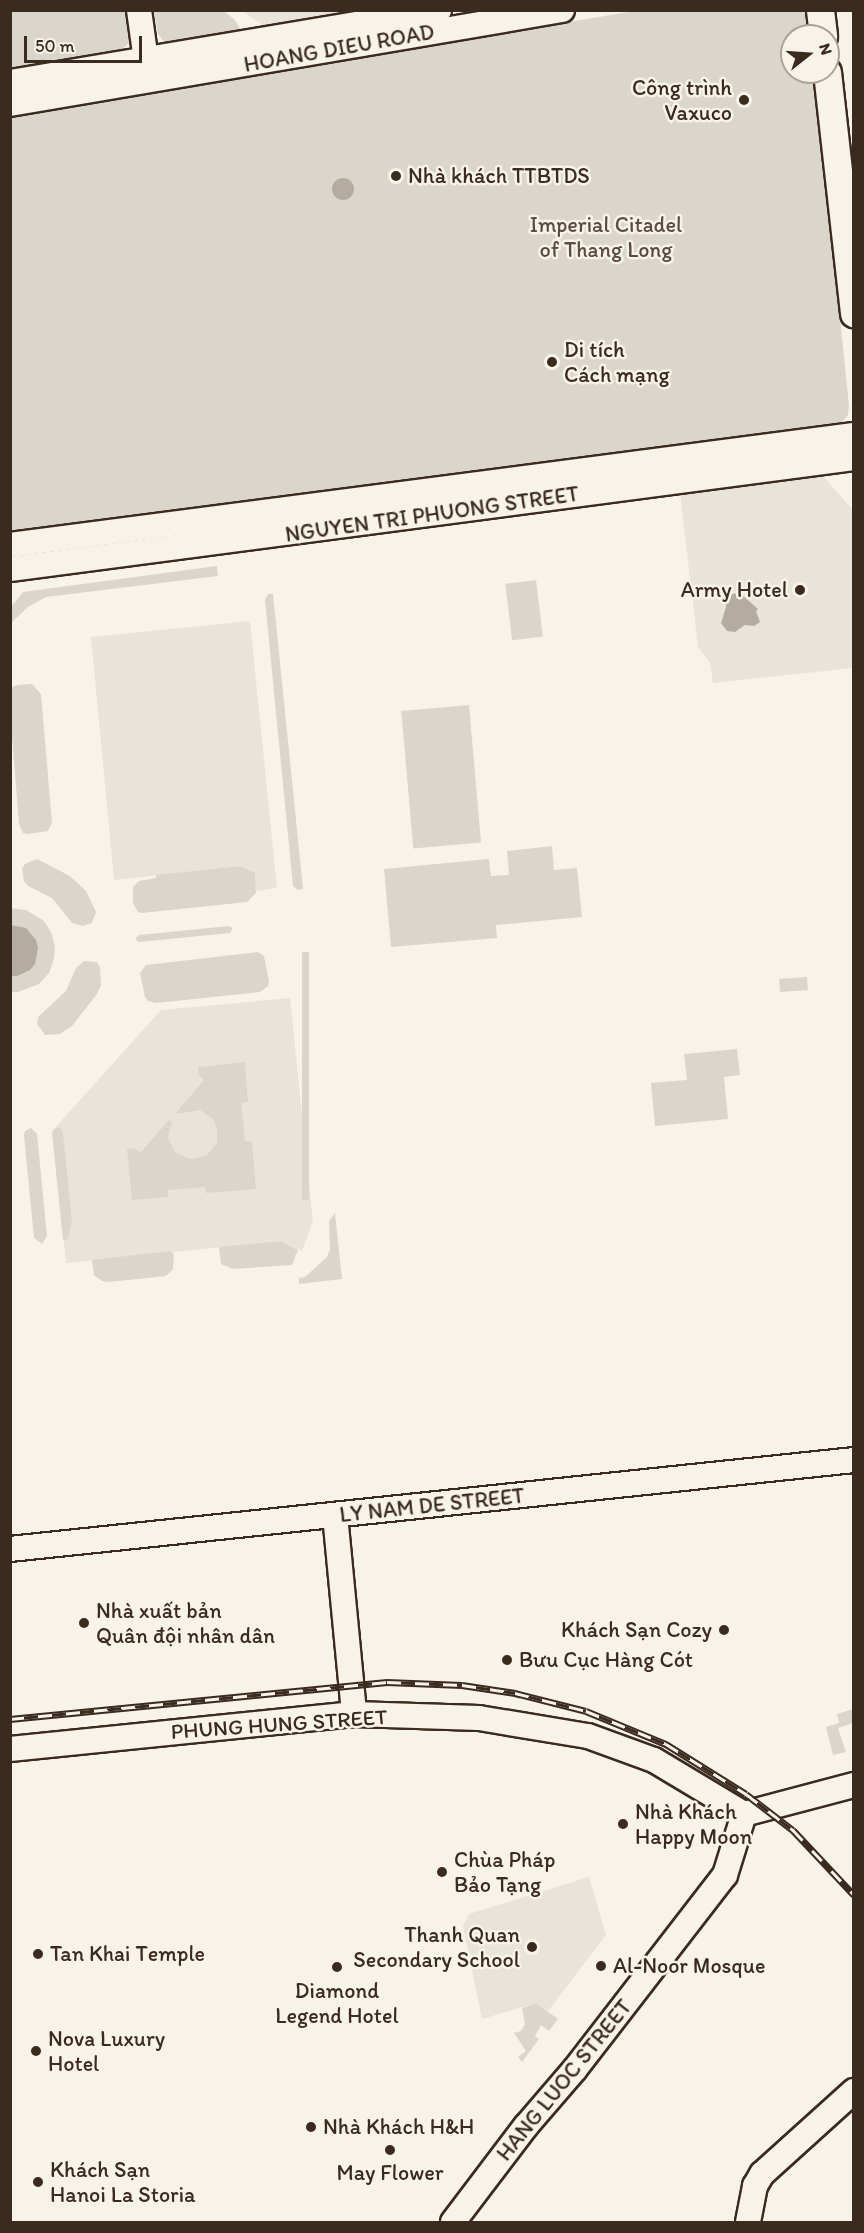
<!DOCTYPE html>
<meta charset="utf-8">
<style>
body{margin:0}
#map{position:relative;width:864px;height:2233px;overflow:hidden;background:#f7f3e8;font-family:Itim,sans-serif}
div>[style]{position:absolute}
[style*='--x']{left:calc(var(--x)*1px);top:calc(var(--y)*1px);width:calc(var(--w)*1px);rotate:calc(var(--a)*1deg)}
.built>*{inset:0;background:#e9e4d9}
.green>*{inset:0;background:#dbd6cb;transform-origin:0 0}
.water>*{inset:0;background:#b4aca0}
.round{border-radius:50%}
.roads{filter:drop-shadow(2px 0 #3b2a1e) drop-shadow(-2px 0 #3b2a1e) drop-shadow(0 2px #3b2a1e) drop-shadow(0 -2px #3b2a1e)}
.tertiary>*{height:24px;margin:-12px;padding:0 12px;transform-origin:12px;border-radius:12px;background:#f7f3e8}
.secondary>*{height:27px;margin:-13.5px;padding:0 13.5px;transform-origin:13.5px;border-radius:13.5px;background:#f7f3e8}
.rail>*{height:7px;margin-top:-3.5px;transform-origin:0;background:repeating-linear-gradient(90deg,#f7f3e8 0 14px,#3b2a1e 0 28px);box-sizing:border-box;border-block:2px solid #3b2a1e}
.dots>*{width:16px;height:16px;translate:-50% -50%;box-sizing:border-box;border:3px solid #f7f3e8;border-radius:50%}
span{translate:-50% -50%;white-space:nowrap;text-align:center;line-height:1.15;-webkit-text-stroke:5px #f7f3e8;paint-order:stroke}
.street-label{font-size:22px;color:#3b2a1e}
.poi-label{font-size:22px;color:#3b2a1e}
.right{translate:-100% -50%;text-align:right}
.left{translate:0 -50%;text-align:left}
.park-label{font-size:22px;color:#5b4c41}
.frame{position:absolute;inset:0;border:12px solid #3b2a1e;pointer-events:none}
.north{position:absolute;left:780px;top:24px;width:60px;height:60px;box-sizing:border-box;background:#f7f3e8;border:2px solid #aca397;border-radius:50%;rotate:73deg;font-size:16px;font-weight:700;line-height:24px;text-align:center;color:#3b2a1e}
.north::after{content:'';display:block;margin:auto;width:21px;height:27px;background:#3b2a1e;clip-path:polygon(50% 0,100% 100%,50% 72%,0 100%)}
.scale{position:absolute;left:24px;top:36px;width:118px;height:27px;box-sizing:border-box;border:3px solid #3b2a1e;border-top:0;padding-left:8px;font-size:18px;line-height:21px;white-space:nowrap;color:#3b2a1e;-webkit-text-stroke:4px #f7f3e8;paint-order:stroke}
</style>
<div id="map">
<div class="built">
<i style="clip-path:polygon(242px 11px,374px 11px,266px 27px)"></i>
<i style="clip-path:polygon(822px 475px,853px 510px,853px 668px,713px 683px,710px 663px,698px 647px,680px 493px)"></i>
<i style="clip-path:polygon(250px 621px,277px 888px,256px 891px,255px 873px,240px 866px,114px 880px,91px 637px)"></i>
<i style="clip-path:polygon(290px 998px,313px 1221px,302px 1251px,279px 1241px,66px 1263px,53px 1130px,161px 1010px)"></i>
<i style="clip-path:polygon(589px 1877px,606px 1935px,548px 2011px,536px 2003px,482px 2019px,463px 1926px,469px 1914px)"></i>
</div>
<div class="green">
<i style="clip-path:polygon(11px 11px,127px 11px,129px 43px,118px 53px,11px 71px)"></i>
<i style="clip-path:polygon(154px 11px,224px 11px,235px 20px,240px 29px,238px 32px,171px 44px,165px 43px,158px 34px)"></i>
<i style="clip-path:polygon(634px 11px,809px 11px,812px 36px,792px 36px,792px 72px,815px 72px,849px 406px,848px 415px,841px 424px,11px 533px,11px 116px)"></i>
<i style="clip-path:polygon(217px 566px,218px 576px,46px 597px,28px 607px,11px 623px,11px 607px,23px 592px)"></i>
<i style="left:536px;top:580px;width:57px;height:31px;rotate:83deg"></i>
<i style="clip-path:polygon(268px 594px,273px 594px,303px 889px,298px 890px,293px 886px,265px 600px)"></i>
<i style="clip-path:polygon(32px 684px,41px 694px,52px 823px,48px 831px,28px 834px,23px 833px,19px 824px,11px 724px,10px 688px,17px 685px)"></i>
<i style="left:469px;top:705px;width:138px;height:68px;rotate:85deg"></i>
<i style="clip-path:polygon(552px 846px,554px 870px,577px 868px,582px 917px,496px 925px,497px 938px,391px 947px,384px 869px,489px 859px,491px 876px,509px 875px,507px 851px)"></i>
<i style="clip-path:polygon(37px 859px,70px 876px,86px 891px,96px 912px,92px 923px,83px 926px,72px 923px,52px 898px,28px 886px,24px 881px,22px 869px,25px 864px)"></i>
<i style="clip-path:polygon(240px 866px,255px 873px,256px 893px,247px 902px,142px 913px,138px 912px,133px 903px,133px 887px,139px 881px,156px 878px,156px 875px)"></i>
<i style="clip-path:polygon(10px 908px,26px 910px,44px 921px,51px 932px,55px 946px,54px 959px,49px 973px,39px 984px,18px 992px,11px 992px)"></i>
<i style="clip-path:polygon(229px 926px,233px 928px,230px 933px,139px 942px,135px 939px,139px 935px)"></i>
<i style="clip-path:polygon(258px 952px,264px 956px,269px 981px,268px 986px,260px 992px,156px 1003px,148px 1001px,145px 997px,140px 973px,146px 965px)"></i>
<i style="left:302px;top:952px;width:7px;height:248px"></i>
<i style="clip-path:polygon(84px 961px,97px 962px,100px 967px,101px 985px,97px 994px,72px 1026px,60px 1034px,45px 1035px,37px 1024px,38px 1017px,66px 991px,76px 968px)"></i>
<i style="left:807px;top:977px;width:13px;height:28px;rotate:86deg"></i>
<i style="clip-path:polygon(737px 1049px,740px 1075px,724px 1077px,728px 1119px,655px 1126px,651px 1083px,687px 1080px,684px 1054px)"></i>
<i style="clip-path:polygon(245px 1062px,248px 1102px,241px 1103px,243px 1120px,245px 1141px,252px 1141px,256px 1189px,206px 1193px,205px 1187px,168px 1190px,168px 1197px,132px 1200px,127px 1149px,134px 1148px,140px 1153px,169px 1120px,172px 1122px,168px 1137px,175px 1152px,190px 1159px,206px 1156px,217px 1143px,217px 1128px,213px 1119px,200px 1110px,175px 1114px,204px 1080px,198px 1074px,198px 1067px)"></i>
<i style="clip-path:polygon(60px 1127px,63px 1133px,72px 1221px,68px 1239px,63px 1240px,52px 1133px,53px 1130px)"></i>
<i style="clip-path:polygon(31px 1128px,37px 1134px,47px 1236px,42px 1244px,34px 1238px,24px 1135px,25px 1131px)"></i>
<i style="clip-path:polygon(335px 1213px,342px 1279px,299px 1284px,299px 1278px,305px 1277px,327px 1257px,330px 1249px,329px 1221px)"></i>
<i style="clip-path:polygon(280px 1241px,298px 1250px,292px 1265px,233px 1269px,221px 1264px,219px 1247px)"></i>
<i style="clip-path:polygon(170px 1251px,174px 1254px,173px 1269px,166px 1276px,109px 1282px,102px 1281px,94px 1275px,92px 1260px)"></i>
<i style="clip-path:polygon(853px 1709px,853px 1723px,838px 1728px,846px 1752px,833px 1755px,826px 1727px,839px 1723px,837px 1714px)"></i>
<i style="clip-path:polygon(536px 2003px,558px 2019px,549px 2031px,541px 2025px,535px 2036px,539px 2039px,522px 2062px,518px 2057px,526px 2051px,514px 2033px,521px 2031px,525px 2024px,522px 2008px)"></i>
</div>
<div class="water">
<i class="round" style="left:332px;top:178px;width:22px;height:22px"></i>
<i style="clip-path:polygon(740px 593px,758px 609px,756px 611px,760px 622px,754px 626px,745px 625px,735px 632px,727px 631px,721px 623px,726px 607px,725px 595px)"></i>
<i style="clip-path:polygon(11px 925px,26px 928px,36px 940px,38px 948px,35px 964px,30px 970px,17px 976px,11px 976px)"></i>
</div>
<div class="roads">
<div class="tertiary">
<i style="--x:139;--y:10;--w:66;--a:82.1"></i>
<i style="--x:10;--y:82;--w:435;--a:-9.5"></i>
<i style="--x:10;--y:104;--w:560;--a:-9.66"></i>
<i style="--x:10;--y:545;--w:851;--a:-7.43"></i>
<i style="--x:10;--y:569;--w:851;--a:-7.49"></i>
<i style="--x:335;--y:1515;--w:200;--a:84.5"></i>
<i style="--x:10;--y:1549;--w:849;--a:-6.02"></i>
<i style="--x:10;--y:1749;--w:346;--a:-5.8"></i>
<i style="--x:354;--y:1714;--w:125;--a:1.8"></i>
<i style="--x:479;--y:1718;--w:110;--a:9.4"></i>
<i style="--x:588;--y:1736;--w:70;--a:20"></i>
<i style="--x:654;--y:1760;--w:105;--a:31"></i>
<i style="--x:744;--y:1814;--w:114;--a:-14.8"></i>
<i style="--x:453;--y:2222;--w:121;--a:-52.8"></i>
<i style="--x:526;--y:2126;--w:75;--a:-49.3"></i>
<i style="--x:575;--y:2069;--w:245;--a:-52.3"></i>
<i style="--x:725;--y:1875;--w:64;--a:-72.7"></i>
<i style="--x:748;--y:2222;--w:37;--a:-79"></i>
<i style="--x:755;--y:2186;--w:14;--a:-60"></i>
<i style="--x:762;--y:2174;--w:124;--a:-42.1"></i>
</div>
<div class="secondary">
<i style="--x:820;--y:10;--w:26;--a:83"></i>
<i style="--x:827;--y:72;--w:243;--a:83.6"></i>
</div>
</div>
<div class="rail">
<i style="--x:10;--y:1719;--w:379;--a:-5.6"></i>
<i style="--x:387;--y:1682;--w:75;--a:2.3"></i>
<i style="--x:462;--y:1685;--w:54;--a:8.6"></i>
<i style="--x:515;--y:1693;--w:73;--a:14.2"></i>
<i style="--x:586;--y:1711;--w:87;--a:22.4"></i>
<i style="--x:666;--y:1744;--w:94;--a:32"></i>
<i style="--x:746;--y:1794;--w:59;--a:37.5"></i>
<i style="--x:793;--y:1830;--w:89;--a:46.8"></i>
</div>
<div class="dots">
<i style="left:744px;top:100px;background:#3b2a1e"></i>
<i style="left:396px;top:176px;background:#3b2a1e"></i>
<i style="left:552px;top:362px;background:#3b2a1e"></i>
<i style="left:800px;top:590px;background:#3b2a1e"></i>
<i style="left:84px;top:1623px;background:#3b2a1e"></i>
<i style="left:724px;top:1630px;background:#3b2a1e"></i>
<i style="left:507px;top:1660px;background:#3b2a1e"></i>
<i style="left:623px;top:1824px;background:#3b2a1e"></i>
<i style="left:442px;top:1872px;background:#3b2a1e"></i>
<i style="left:532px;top:1947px;background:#3b2a1e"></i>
<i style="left:38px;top:1954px;background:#3b2a1e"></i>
<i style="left:601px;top:1966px;background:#3b2a1e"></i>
<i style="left:337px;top:1967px;background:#3b2a1e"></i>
<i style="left:36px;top:2051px;background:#3b2a1e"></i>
<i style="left:311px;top:2127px;background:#3b2a1e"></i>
<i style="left:390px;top:2150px;background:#3b2a1e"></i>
<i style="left:38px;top:2182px;background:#3b2a1e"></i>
</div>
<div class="street-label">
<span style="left:339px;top:48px;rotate:-10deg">HOANG DIEU ROAD</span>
<span style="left:432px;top:514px;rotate:-8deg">NGUYEN TRI PHUONG STREET</span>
<span style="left:432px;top:1505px;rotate:-6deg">LY NAM DE STREET</span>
<span style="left:279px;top:1724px;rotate:-4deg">PHUNG HUNG STREET</span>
<span style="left:564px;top:2080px;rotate:-51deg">HANG LUOC STREET</span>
</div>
<div class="poi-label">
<span class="right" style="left:732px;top:100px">Công trình<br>Vaxuco</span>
<span class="left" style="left:408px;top:176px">Nhà khách TTBTDS</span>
<span class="left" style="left:564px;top:362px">Di tích<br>Cách mạng</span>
<span class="right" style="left:788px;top:590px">Army Hotel</span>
<span class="left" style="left:96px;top:1623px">Nhà xuất bản<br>Quân đội nhân dân</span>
<span class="right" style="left:712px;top:1630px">Khách Sạn Cozy</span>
<span class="left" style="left:519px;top:1660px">Bưu Cục Hàng Cót</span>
<span class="left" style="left:635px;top:1824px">Nhà Khách<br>Happy Moon</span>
<span class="left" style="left:454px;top:1872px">Chùa Pháp<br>Bảo Tạng</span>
<span class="right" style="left:520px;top:1947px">Thanh Quan<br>Secondary School</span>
<span class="left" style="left:50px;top:1954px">Tan Khai Temple</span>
<span class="left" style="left:613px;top:1966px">Al-Noor Mosque</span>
<span style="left:337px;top:2003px">Diamond<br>Legend Hotel</span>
<span class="left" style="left:48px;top:2051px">Nova Luxury<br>Hotel</span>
<span class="left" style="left:323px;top:2127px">Nhà Khách H&amp;H</span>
<span class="left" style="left:50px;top:2182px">Khách Sạn<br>Hanoi La Storia</span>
<span style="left:390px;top:2173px">May Flower</span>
</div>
<div class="park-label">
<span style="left:606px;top:237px">Imperial Citadel<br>of Thang Long</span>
</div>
<div class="frame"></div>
<div class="north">N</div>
<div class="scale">50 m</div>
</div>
